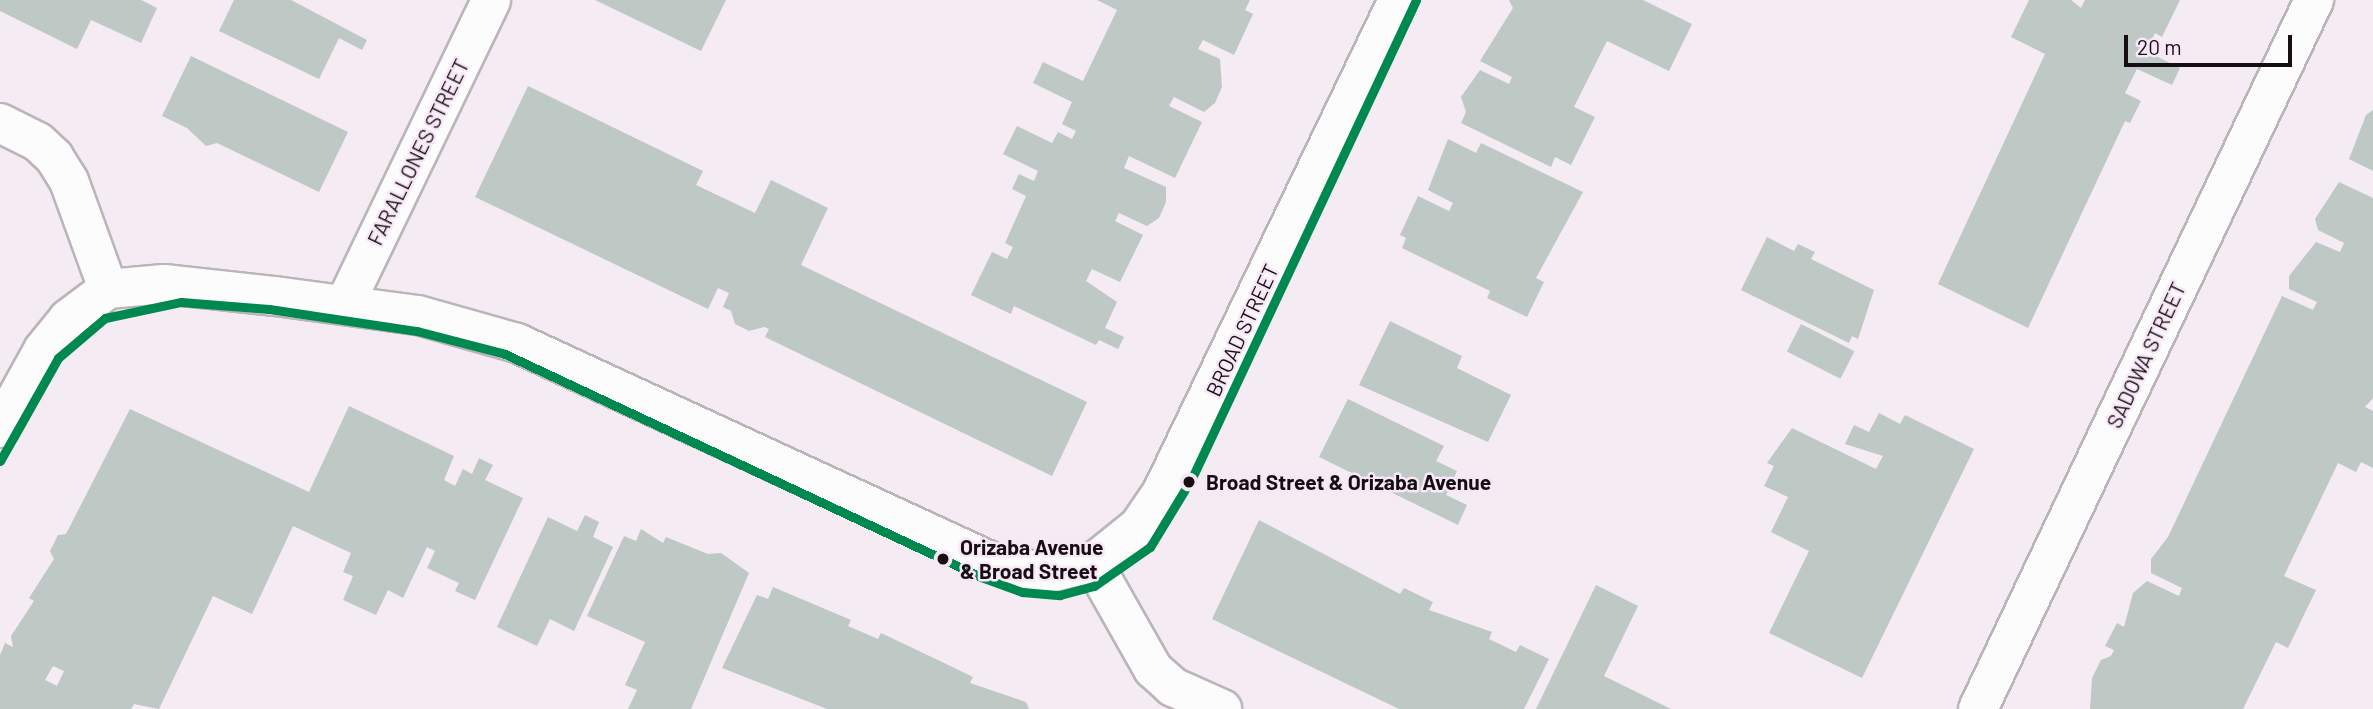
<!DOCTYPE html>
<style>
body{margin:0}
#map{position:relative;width:2373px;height:709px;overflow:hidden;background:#f4ebf3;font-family:Barlow,sans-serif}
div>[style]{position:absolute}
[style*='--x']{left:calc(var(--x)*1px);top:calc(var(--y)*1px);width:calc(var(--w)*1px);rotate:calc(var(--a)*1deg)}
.building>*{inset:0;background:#bec8c5;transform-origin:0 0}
.roads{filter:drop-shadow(2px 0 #bbb5ba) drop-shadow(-2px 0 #bbb5ba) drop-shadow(0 2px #bbb5ba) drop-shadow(0 -2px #bbb5ba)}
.minor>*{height:38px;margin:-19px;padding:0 19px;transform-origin:19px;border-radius:19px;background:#fdfcfd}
.rail-1>*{height:9px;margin:-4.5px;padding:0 4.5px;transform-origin:4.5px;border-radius:4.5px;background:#008851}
.dots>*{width:19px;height:19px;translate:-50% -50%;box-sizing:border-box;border:4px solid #f8e7f6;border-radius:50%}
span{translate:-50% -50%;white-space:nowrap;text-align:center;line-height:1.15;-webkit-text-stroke:5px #f8e7f6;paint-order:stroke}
.street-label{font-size:21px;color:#150f14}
.stop-label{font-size:21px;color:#150f14;font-weight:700}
.left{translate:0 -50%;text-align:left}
.scale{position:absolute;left:2124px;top:35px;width:168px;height:32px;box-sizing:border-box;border:4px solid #150f14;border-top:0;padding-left:9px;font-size:21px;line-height:24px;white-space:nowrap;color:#150f14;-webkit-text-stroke:5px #f8e7f6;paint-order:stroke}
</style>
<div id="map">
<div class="building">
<i style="clip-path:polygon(0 0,141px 0,157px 8px,141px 43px,91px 20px,77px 49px,0 11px)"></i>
<i style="clip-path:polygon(234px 0,291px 0,367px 40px,362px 50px,339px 38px,319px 79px,219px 31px)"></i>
<i style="clip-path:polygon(595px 0,726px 0,701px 51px)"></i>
<i style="clip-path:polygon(1097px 0,1250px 0,1245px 10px,1253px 14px,1234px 55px,1203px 40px,1198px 49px,1220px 59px,1222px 87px,1215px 103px,1204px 112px,1174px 97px,1169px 106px,1202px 122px,1175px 178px,1129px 156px,1124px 168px,1166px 187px,1166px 202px,1159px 218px,1147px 226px,1119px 213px,1115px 221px,1143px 235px,1120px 282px,1092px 269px,1086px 281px,1117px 302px,1105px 328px,1124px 337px,1118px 349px,1099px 340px,1096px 345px,1014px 306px,1011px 314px,971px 295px,992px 252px,1007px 259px,1013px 247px,1005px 243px,1026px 196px,1012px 189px,1019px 174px,1034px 181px,1038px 171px,1003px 154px,1017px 126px,1052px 143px,1058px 132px,1072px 139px,1076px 131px,1062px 124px,1072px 102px,1033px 83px,1043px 62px,1083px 81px,1117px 10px)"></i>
<i style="clip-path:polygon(1509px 0,1643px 0,1692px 24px,1669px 71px,1607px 41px,1574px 107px,1595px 117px,1571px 165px,1555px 157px,1551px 167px,1461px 123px,1466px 112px,1461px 97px,1480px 70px,1509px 84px,1512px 77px,1480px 61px,1513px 8px)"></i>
<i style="clip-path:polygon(2029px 0,2071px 0,2081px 8px,2085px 0,2180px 0,2162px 37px,2155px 33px,2146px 51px,2180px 68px,2172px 85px,2137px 69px,2125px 93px,2141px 101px,2130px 123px,2125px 121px,2028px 328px,1938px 284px,2045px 54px,2011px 37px)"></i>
<i style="clip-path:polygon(191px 56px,348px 132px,319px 192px,217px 143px,206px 146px,187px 128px,162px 116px)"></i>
<i style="clip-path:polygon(528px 86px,703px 171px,696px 185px,755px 213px,771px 180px,828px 208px,801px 265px,1087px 402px,1052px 476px,765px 337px,769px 329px,764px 327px,749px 331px,735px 324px,731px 311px,723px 307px,729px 293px,718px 288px,708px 309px,475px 197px)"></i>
<i style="clip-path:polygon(2373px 110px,2373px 171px,2349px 159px,2366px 115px)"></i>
<i style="clip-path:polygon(1448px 139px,1476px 153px,1481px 143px,1583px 192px,1536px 278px,1544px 282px,1527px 317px,1487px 298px,1490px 291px,1402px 248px,1406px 238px,1400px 235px,1418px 196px,1449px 211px,1453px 203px,1428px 190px)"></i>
<i style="clip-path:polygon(2339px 182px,2373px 198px,2373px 398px,2365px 407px,2373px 411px,2373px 468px,2361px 462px,2356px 472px,2338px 463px,2284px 576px,2316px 590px,2288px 648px,2276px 642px,2243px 709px,2090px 709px,2092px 678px,2101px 660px,2111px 656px,2114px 650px,2105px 646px,2117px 623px,2124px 627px,2133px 593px,2147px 581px,2179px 596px,2182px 588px,2151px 573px,2151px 559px,2168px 537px,2282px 296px,2313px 310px,2317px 302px,2289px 289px,2289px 276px,2316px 242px,2340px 252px,2344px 243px,2318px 230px,2315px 219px)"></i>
<i style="clip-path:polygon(1767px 237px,1794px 251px,1798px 244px,1815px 252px,1811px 259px,1874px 290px,1858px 339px,1852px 336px,1849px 343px,1741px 290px)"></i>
<i style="clip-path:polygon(1390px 321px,1462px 356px,1457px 368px,1511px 395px,1488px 442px,1359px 385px)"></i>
<i style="left:1801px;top:324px;width:60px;height:31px;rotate:27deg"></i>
<i style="clip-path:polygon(1348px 399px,1444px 446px,1436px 461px,1457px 471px,1446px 495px,1467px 505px,1458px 525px,1319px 457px)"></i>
<i style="clip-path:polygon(evenodd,349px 406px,454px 456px,444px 480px,455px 486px,463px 469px,472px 474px,479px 458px,493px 465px,485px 480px,523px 498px,475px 600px,455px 591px,459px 583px,427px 568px,435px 551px,427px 547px,403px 598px,388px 590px,376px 615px,343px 600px,353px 576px,343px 572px,351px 553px,293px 526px,252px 614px,213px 596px,159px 709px,134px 704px,131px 709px,0 709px,0 655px,5px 643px,13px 647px,11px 636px,34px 601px,29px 598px,54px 559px,50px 551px,58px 535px,66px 534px,130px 409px,309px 492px,349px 406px,53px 666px,64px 671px,57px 686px,45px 680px,53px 666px)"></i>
<i style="clip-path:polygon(1879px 413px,1900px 424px,1905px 415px,1974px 449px,1862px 678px,1769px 633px,1809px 551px,1771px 532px,1788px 497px,1764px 486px,1774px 466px,1767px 463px,1792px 428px,1876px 469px,1883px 456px,1845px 444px,1854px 425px,1869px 432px)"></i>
<i style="clip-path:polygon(585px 515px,599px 522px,593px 537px,613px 547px,574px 631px,550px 619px,537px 646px,497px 627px,548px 517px,577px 531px)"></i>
<i style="clip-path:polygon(1259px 520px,1400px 594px,1404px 588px,1433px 602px,1429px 610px,1492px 632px,1489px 639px,1516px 652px,1520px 645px,1549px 659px,1524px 709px,1399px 709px,1212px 619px)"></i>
<i style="clip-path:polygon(641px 529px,663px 543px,666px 537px,708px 554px,721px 553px,749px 573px,691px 709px,628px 709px,637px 690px,625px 685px,645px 642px,587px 616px,624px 536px,636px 541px)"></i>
<i style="clip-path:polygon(1596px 585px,1638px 606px,1604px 676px,1671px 709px,1536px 709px)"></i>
<i style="clip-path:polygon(773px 587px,851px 620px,848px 626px,878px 639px,881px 633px,942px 662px,973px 677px,970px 683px,1026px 702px,1029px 709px,827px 709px,722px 668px,757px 595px,768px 599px)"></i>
</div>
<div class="roads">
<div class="minor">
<i style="--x:0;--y:123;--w:42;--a:26.6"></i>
<i style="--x:38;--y:142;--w:22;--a:43"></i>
<i style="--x:54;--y:157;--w:28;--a:58"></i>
<i style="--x:69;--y:181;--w:115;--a:70.1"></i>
<i style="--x:345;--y:304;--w:337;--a:-64.3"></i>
<i style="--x:0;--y:428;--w:89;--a:-61.1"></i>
<i style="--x:43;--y:350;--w:40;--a:-51"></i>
<i style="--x:68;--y:319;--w:50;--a:-36.9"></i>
<i style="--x:108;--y:289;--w:56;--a:-5.1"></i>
<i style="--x:164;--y:284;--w:112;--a:6.2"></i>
<i style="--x:275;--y:296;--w:144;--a:7.6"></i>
<i style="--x:418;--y:315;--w:103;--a:15.8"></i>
<i style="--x:517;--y:343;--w:528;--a:24.77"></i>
<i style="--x:996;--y:564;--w:54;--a:9.6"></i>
<i style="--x:1049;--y:573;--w:45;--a:-12.8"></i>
<i style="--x:1093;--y:563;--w:59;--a:-38.8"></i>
<i style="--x:1139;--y:526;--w:41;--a:-55.9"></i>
<i style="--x:1162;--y:492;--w:546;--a:-64.37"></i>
<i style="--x:1093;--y:563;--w:122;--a:60.5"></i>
<i style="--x:1153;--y:669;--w:27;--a:42"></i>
<i style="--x:1173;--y:687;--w:54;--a:24.2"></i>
<i style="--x:1978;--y:709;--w:785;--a:-64.64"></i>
</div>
</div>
<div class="rail-1">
<i style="--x:0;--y:461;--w:118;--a:-60.6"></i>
<i style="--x:58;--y:358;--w:62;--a:-40.4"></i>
<i style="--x:105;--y:318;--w:78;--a:-11.9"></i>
<i style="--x:181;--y:302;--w:88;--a:4.5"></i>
<i style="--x:269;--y:309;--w:150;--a:8.5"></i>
<i style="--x:417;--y:331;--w:91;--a:14.6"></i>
<i style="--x:505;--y:354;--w:526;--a:25.1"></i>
<i style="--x:981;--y:577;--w:44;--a:20.1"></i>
<i style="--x:1022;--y:592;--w:38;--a:5"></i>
<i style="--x:1060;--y:595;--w:35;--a:-15"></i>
<i style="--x:1094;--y:586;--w:68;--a:-34.9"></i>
<i style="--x:1150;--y:547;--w:81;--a:-58.7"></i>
<i style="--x:1192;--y:478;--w:528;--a:-64.89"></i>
</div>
<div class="dots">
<i style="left:1189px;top:482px;background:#150f14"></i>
<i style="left:943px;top:559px;background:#150f14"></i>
</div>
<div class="street-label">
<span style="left:418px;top:152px;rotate:-64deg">FARALLONES STREET</span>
<span style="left:1242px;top:330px;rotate:-65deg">BROAD STREET</span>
<span style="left:2146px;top:355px;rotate:-65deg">SADOWA STREET</span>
</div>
<div class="stop-label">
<span class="left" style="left:1206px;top:482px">Broad Street &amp; Orizaba Avenue</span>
<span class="left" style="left:960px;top:559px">Orizaba Avenue<br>&amp; Broad Street</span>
</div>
<div class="scale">20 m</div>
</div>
